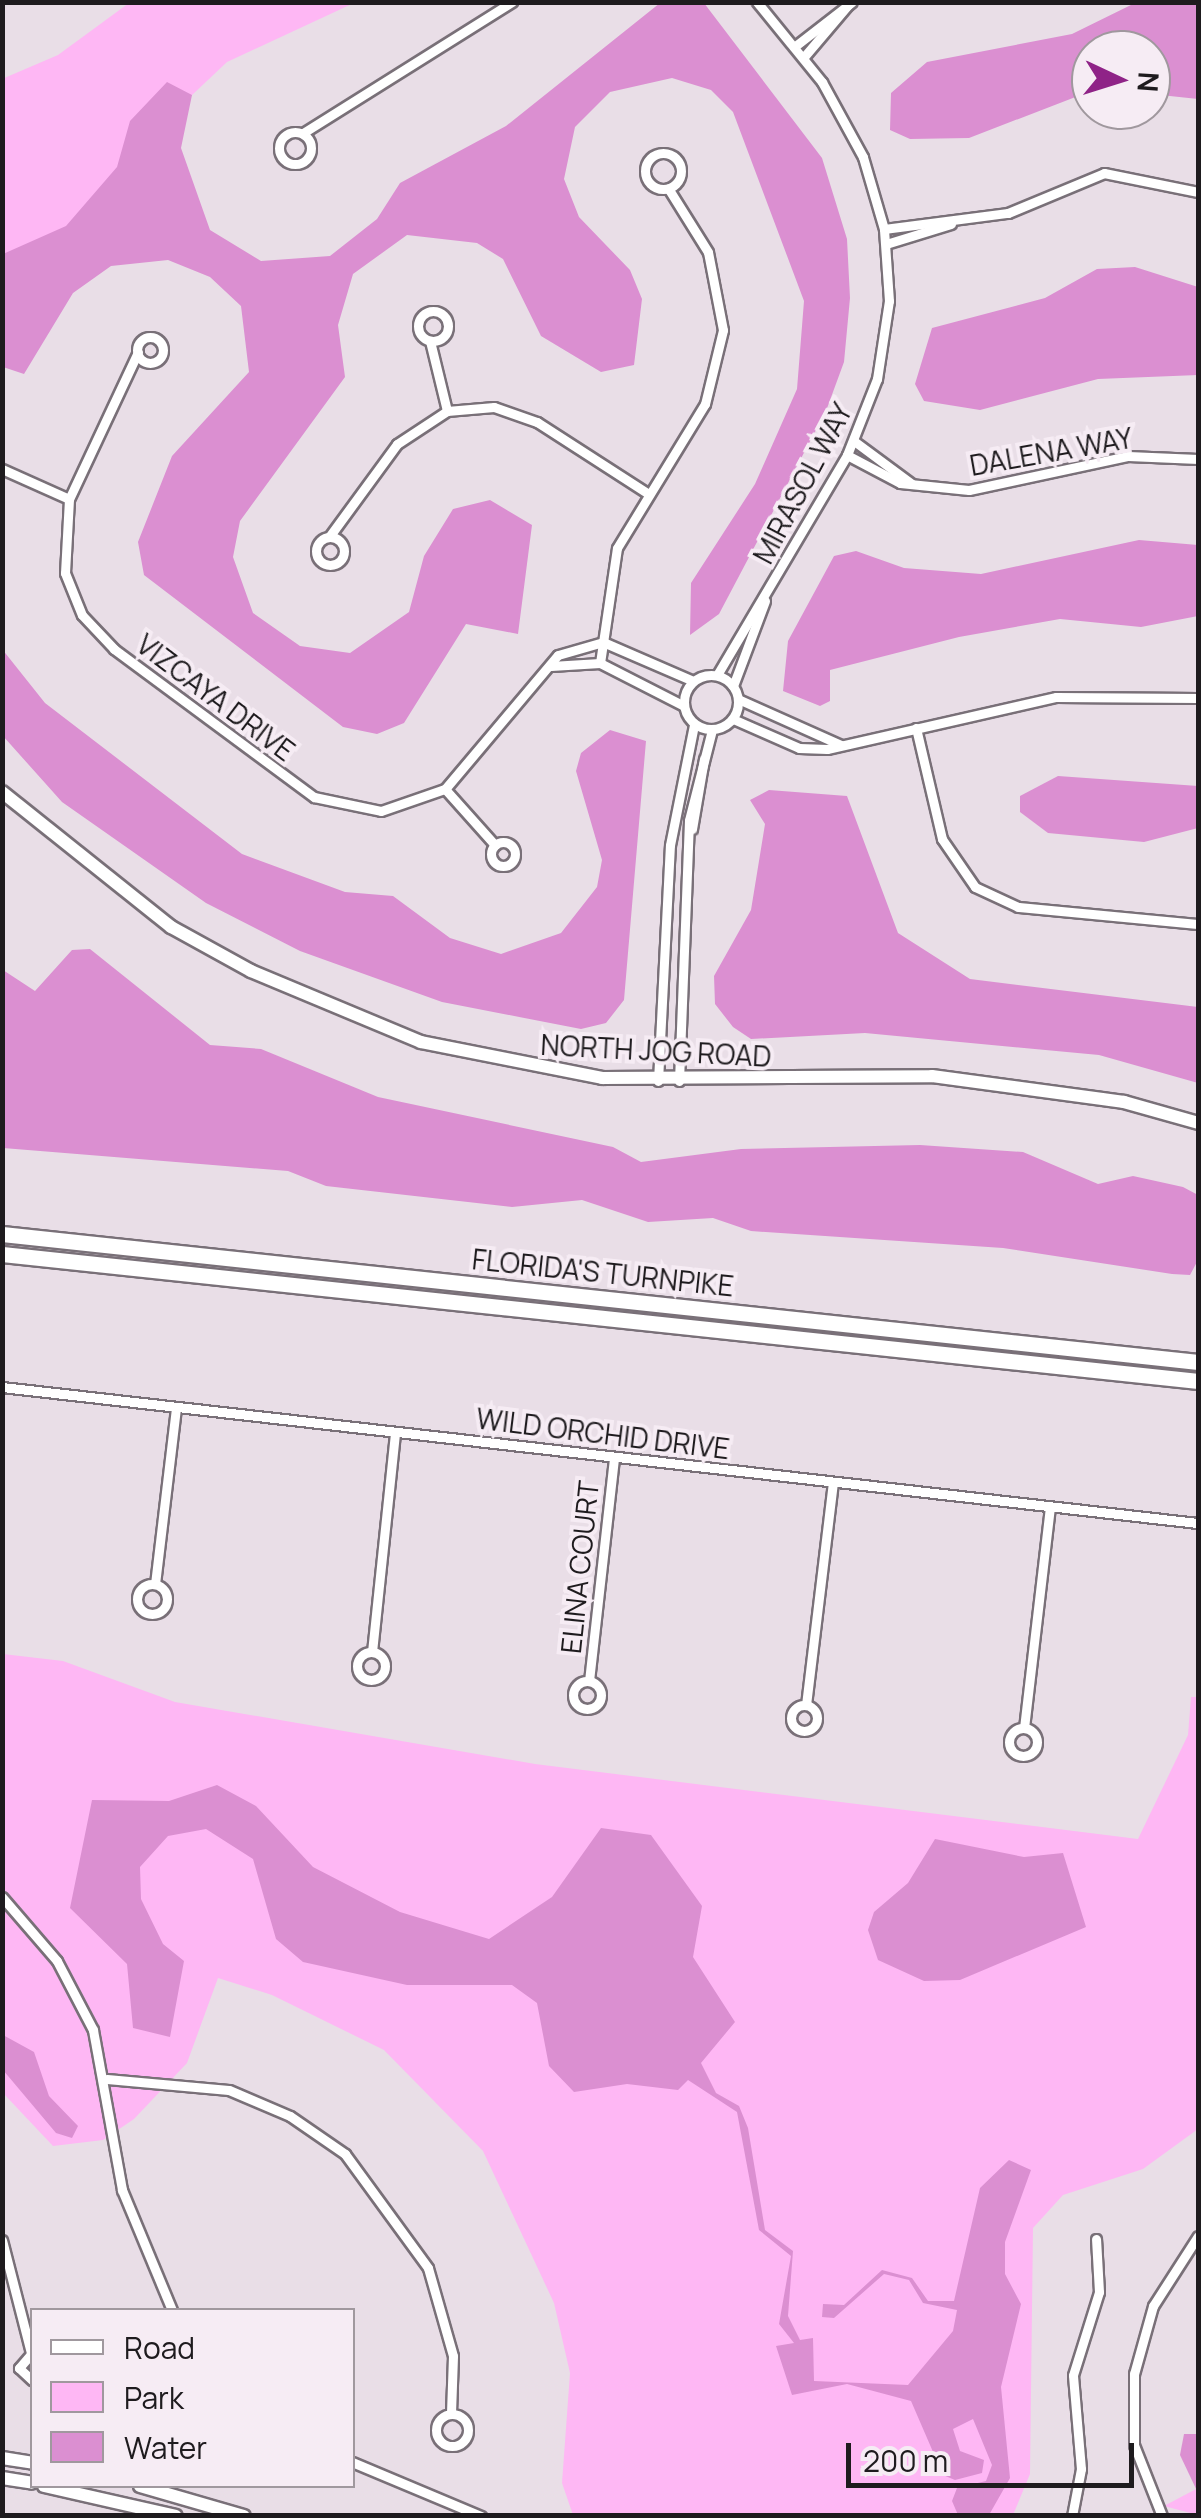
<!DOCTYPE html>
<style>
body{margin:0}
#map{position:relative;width:1201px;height:2518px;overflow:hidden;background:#e9dee7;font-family:Manrope,sans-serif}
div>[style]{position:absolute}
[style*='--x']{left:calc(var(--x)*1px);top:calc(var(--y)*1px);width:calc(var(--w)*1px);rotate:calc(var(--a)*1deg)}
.green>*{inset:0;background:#feb7f4}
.water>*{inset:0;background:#db8fd1}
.roads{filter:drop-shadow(2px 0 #797078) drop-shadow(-2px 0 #797078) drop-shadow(0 2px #797078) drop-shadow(0 -2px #797078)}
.street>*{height:9px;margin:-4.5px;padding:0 4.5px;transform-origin:4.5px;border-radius:4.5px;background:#fff}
.street>.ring{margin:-4.5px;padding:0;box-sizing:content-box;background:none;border:9px solid #fff;border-radius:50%}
.secondary>*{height:12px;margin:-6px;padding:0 6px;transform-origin:6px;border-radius:6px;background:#fff}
.highway>*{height:15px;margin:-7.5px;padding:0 7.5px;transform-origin:7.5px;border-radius:7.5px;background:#fff}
span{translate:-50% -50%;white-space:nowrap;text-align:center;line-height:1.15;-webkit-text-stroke:8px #f6ecf4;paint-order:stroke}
.street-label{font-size:28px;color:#1e1b1e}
.frame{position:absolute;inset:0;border:5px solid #1e1b1e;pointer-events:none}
.legend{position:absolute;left:30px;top:2308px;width:325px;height:180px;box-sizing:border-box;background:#f6ecf4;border:2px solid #a0989e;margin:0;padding:12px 18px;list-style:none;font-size:30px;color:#1e1b1e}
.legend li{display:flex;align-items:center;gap:20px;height:50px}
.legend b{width:50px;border:2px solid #a0989e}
.north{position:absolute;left:1071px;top:30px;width:100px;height:100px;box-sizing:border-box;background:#f6ecf4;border:2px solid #a0989e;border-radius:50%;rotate:94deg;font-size:28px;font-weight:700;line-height:40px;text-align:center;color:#1e1b1e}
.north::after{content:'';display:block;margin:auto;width:35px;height:45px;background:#8f2387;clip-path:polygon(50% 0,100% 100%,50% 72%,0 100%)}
.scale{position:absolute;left:846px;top:2443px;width:288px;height:45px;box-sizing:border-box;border:5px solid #1e1b1e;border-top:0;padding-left:12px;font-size:30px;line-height:35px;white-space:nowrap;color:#1e1b1e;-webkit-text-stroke:8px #f6ecf4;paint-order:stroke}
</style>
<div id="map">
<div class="green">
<i style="clip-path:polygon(129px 3px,354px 3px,227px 62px,173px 113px,126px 191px,3px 270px,2px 79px,58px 55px)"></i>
<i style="clip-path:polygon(3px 1654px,63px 1661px,175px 1702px,535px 1764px,1138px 1839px,1188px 1735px,1191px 1697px,1198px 1697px,1198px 2129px,1143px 2169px,1063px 2195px,1033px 2228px,1030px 2474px,1013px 2515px,573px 2515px,562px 2483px,570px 2373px,554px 2303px,483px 2151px,384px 2050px,272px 1995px,218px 1978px,187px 2063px,134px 2119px,103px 2140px,53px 2146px,3px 2093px)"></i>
<i style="clip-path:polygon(1198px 2489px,1198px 2515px,1164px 2506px,1198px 2488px)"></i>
</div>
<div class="water">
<i style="clip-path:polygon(660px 3px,704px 3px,822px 158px,847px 239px,850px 298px,844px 362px,826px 411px,719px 614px,690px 635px,691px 583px,755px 484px,797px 389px,804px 301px,733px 112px,711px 90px,672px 78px,610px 92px,575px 127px,564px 179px,579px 217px,630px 270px,642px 299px,634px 365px,601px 372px,541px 336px,503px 259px,477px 243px,407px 235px,353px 274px,338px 325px,345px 377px,240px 521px,233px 557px,253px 613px,300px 646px,350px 653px,409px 612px,424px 556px,453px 509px,490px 500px,532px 525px,518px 634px,466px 624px,404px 723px,377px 734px,343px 727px,144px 575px,138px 542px,172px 456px,249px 372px,241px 306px,210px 277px,168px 260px,111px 266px,73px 293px,24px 374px,3px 367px,3px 254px,66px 226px,117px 167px,130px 121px,167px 82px,192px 95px,181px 148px,210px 230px,261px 261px,330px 256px,377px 219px,400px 183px,506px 126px)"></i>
<i style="clip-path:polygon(1135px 3px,1198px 3px,1198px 99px,1151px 94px,1151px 50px,1091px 50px,1091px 91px,969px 138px,910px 139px,890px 130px,891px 93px,927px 62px,1072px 34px)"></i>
<i style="clip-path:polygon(1135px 267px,1198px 287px,1198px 375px,1098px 379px,980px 410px,924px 401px,915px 384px,932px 328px,1045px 298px,1097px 269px)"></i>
<i style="clip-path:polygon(1139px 540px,1198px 545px,1198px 616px,1141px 627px,1060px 619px,959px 637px,830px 670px,830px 701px,820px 706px,783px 691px,788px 641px,834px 556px,856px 551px,904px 568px,981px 574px)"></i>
<i style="clip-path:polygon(2px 649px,45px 703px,242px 854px,345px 892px,393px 896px,450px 938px,501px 954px,561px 933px,597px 887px,602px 860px,576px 771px,581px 753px,610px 730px,646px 741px,624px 1000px,606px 1023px,581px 1029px,442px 1002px,300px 951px,206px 903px,62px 802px,3px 736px)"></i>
<i style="clip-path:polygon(1058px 776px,1198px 786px,1198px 828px,1144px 842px,1048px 833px,1020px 812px,1020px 796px)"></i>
<i style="clip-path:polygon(769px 790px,847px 796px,898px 933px,970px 979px,1198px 1007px,1198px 1083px,1099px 1055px,865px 1033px,751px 1039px,733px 1027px,715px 1004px,714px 976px,751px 910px,765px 824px,750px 800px)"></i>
<i style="clip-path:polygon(90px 949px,210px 1045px,261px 1049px,378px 1097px,613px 1147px,641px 1162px,741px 1149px,920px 1145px,1023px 1152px,1098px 1184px,1133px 1176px,1183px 1187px,1198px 1195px,1198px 1260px,1190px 1275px,1172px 1274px,1003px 1248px,751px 1231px,713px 1218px,648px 1222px,582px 1200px,512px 1207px,326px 1186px,288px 1171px,3px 1148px,3px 970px,35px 991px,72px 950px)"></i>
<i style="clip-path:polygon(217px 1785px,256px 1806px,313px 1867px,400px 1912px,489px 1939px,552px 1897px,601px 1828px,651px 1835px,702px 1906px,693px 1957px,735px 2022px,701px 2063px,716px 2093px,739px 2106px,748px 2128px,765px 2230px,793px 2251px,788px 2316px,800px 2340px,813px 2338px,814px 2381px,908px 2385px,953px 2331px,957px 2310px,923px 2303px,909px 2280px,884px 2274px,834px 2318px,822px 2317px,823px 2304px,844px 2305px,882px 2270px,912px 2278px,928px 2301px,954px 2301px,980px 2188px,1009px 2160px,1031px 2170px,1005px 2242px,1005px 2274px,1021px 2304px,1001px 2387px,1010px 2478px,989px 2515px,958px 2515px,952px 2501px,957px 2488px,986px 2481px,992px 2465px,973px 2419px,953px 2429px,960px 2451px,984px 2460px,982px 2473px,955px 2480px,943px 2475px,911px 2401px,847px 2384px,792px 2395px,776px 2346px,794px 2343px,779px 2324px,791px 2256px,759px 2230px,737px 2112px,688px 2080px,678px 2090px,627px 2084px,574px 2092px,549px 2066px,537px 2003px,512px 1985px,407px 1985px,303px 1962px,276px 1939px,253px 1859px,206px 1829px,168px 1836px,140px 1867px,141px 1899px,163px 1944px,184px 1961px,170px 2037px,133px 2028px,127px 1964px,70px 1908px,92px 1800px,169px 1801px)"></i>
<i style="clip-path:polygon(935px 1839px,1024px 1857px,1063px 1853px,1086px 1927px,960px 1980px,924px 1981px,878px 1960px,868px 1930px,874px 1912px,908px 1883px)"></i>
<i style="clip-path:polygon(3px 2035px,34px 2052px,49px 2096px,78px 2126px,72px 2138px,56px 2133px,3px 2070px)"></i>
<i style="clip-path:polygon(1184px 2434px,1198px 2434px,1198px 2493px,1180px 2455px)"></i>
</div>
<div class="roads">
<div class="street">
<i style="--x:794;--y:47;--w:73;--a:-37.8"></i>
<i style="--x:803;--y:58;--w:70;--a:-49.7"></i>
<i class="ring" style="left:279px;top:132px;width:23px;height:23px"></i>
<i style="--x:303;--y:133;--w:247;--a:-32.1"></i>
<i class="ring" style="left:645px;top:153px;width:27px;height:27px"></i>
<i style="--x:884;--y:229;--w:125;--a:-7.4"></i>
<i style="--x:1008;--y:213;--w:104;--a:-22.6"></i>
<i style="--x:1104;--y:173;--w:96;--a:11.4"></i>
<i style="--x:886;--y:244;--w:68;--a:-17.1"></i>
<i class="ring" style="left:418px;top:311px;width:21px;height:21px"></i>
<i class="ring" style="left:137px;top:337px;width:17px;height:17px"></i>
<i style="--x:430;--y:341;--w:72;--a:76.3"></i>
<i style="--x:138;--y:352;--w:162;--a:115.1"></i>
<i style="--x:69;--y:499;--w:74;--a:93.1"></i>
<i style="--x:65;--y:573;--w:45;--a:68"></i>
<i style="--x:82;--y:615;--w:47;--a:46.7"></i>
<i style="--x:114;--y:649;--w:249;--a:36.5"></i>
<i style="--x:314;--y:797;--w:68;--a:11.8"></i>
<i style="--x:381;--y:811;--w:68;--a:-19"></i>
<i style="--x:445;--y:789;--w:175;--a:-49.9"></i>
<i style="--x:558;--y:655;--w:47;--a:-16.1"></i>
<i style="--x:603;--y:642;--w:98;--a:23.4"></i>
<i style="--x:854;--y:441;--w:72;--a:36.6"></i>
<i style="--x:847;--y:455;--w:60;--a:27.8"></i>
<i style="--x:900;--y:483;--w:69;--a:5.8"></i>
<i style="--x:969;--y:490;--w:163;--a:-12.1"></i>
<i style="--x:1128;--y:456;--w:70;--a:2.5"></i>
<i style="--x:2;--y:469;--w:73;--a:24.1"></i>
<i class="ring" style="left:316px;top:537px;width:19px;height:19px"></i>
<i style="--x:329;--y:537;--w:115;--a:-53.8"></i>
<i style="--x:397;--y:444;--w:60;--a:-33.4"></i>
<i style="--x:447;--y:411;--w:47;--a:-4.9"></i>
<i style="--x:494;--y:407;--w:46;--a:19.2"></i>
<i style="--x:537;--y:422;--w:131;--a:32.8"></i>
<i style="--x:600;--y:663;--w:116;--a:-81.6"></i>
<i style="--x:617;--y:548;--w:169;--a:-58.6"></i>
<i style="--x:705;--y:404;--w:76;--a:-76.3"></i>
<i style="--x:723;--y:330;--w:79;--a:-100.9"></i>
<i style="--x:708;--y:252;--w:75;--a:-122"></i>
<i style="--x:600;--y:663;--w:94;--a:27.1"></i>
<i style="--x:551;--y:666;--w:49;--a:-3.5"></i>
<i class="ring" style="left:684px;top:675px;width:45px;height:45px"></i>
<i style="--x:717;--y:675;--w:256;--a:-59.4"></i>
<i style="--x:847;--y:455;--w:82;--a:-68.5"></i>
<i style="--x:877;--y:379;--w:79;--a:-81.3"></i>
<i style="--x:889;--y:301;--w:72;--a:-94"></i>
<i style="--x:884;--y:229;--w:75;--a:-106.3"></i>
<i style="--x:863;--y:157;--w:85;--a:-118.7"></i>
<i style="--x:822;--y:82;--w:103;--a:-129.1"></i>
<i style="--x:733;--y:686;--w:91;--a:-69.4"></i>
<i style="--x:738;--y:699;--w:113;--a:24.1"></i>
<i style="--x:733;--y:719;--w:72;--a:23.7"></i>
<i style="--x:799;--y:748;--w:28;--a:2"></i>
<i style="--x:827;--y:749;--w:235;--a:-12.8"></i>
<i style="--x:1056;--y:697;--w:142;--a:0.4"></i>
<i style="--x:916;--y:728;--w:114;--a:76.8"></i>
<i style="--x:942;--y:839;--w:58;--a:55.5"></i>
<i style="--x:975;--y:887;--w:47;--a:24.9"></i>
<i style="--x:1018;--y:907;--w:181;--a:5.4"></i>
<i style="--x:445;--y:789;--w:75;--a:48.2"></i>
<i style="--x:692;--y:829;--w:71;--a:-80.3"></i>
<i class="ring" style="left:491px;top:842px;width:15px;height:15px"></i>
<i style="--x:658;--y:1081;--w:236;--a:-87.1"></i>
<i style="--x:670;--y:845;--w:122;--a:-78.7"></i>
<i style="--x:679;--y:1081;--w:261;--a:-87.8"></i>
<i style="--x:689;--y:820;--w:93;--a:-75.7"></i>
<i style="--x:2;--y:1387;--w:1204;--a:6.49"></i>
<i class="ring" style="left:137px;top:1584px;width:21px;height:21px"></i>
<i style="--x:155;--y:1584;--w:178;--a:-83.2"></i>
<i style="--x:372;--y:1652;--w:221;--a:-84"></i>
<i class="ring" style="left:357px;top:1652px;width:19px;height:19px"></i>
<i class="ring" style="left:573px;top:1681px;width:19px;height:19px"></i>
<i style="--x:589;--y:1681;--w:225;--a:-83.6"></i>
<i class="ring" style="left:791px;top:1705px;width:17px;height:17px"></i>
<i style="--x:806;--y:1705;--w:224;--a:-83.1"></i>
<i style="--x:1024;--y:1728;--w:222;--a:-83.3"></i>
<i class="ring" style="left:1009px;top:1728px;width:19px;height:19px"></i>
<i style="--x:2;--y:1897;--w:84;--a:49.3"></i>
<i style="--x:57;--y:1961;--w:78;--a:62.4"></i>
<i style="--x:93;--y:2030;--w:163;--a:79.7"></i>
<i style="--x:122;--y:2190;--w:130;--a:67.4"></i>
<i style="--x:107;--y:2079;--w:122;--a:5.2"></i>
<i style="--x:229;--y:2090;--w:66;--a:23.1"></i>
<i style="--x:290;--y:2116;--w:67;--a:34.6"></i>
<i style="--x:345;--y:2154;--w:141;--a:53.9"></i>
<i style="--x:428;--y:2268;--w:91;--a:74.1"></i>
<i style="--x:453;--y:2356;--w:58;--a:92"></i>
<i style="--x:2;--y:2240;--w:117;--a:75.6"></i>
<i style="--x:32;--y:2353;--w:20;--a:131"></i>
<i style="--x:19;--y:2368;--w:18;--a:43"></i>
<i class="ring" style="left:436px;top:2414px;width:23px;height:23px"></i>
<i style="--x:352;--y:2462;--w:140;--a:22.7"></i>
<i style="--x:1072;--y:2516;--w:48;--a:-79.2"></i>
<i style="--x:1081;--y:2469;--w:94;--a:-94.9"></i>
<i style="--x:1073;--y:2375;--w:87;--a:-72.6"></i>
<i style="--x:1099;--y:2292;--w:53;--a:-93.2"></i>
<i style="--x:1162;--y:2516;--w:76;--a:-111.5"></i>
<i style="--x:1134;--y:2445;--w:71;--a:-90"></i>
<i style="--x:1134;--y:2374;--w:71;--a:-74.4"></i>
<i style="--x:1153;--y:2306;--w:83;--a:-57.3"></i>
</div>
<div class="secondary">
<i style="--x:2;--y:792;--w:216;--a:38.6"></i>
<i style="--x:171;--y:927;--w:91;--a:28.8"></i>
<i style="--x:251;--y:971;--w:184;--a:22.7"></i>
<i style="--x:421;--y:1042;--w:185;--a:11.2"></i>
<i style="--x:602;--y:1078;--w:330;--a:-0.3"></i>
<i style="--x:932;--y:1076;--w:194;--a:7.7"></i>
<i style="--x:1124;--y:1102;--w:77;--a:15.8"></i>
<i style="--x:2;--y:2458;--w:30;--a:9"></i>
<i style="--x:2;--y:2478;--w:30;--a:9"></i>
<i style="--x:44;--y:2486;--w:135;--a:12.8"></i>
<i style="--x:140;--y:2486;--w:108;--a:16.1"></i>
</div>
<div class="highway">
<i style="--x:2;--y:1234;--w:1203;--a:6.11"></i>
<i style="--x:2;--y:1254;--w:1203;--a:6.06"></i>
</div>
</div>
<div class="street-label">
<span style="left:1051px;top:451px;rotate:-10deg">DALENA WAY</span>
<span style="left:802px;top:483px;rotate:-62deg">MIRASOL WAY</span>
<span style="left:216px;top:697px;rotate:37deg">VIZCAYA DRIVE</span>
<span style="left:656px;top:1050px;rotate:3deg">NORTH JOG ROAD</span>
<span style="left:603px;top:1272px;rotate:6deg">FLORIDA'S TURNPIKE</span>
<span style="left:603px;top:1433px;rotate:7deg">WILD ORCHID DRIVE</span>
<span style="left:579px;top:1567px;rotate:-84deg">ELINA COURT</span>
</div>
<div class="frame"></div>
<ul class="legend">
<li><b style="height:12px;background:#fff"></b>Road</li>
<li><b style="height:28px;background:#feb7f4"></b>Park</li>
<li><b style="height:28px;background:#db8fd1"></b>Water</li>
</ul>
<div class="north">N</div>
<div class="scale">200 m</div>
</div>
